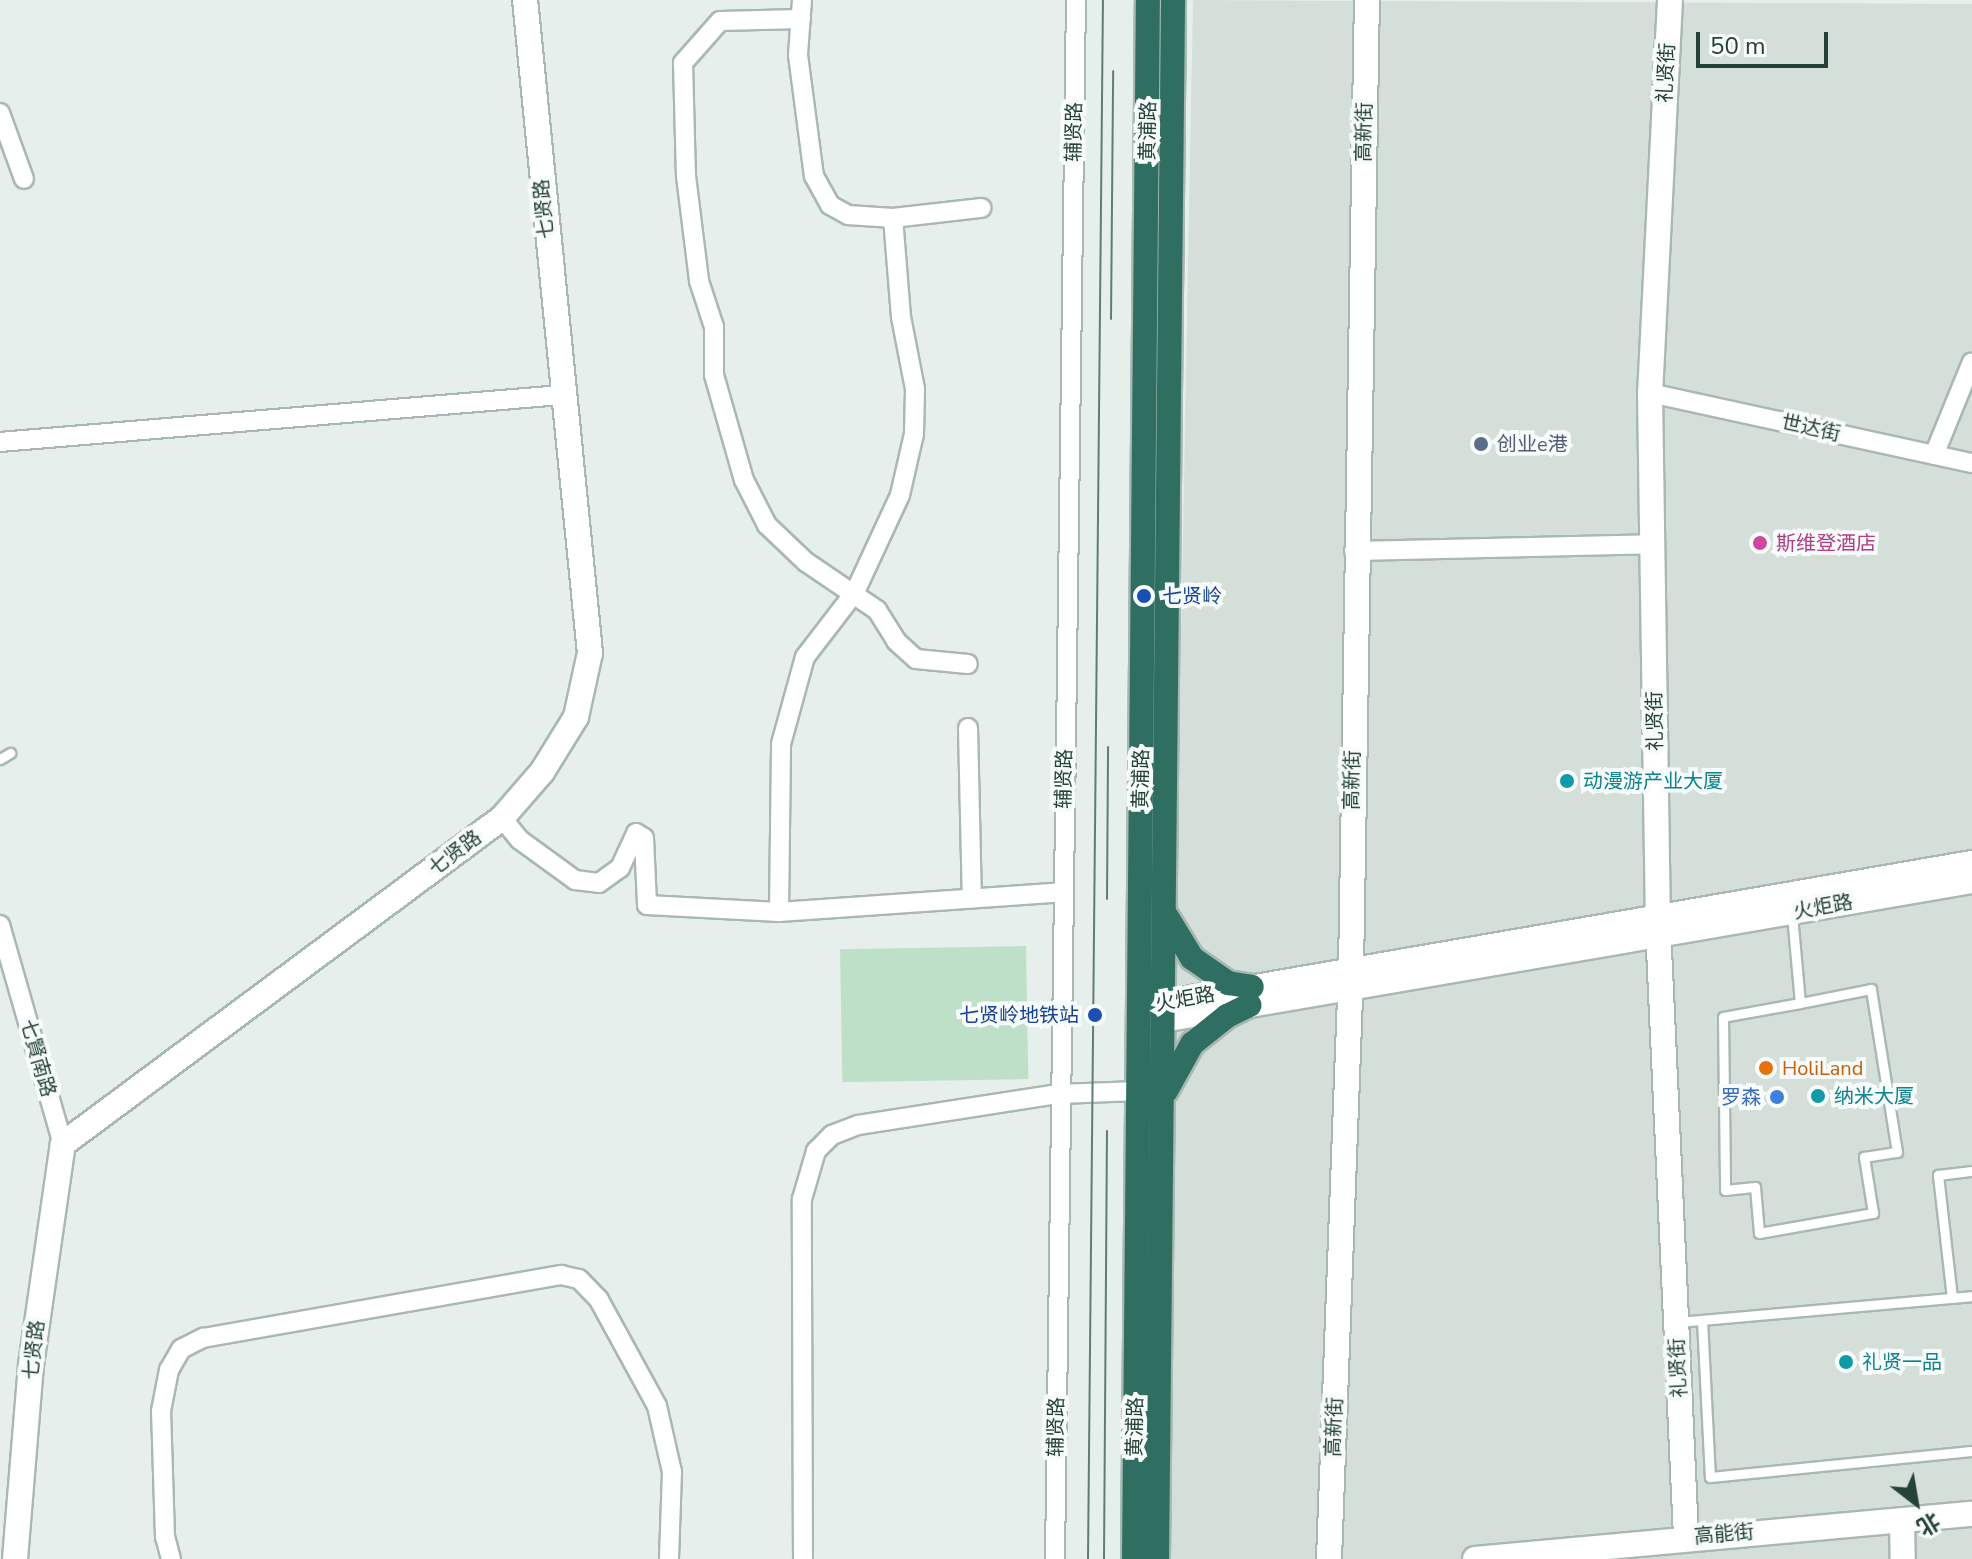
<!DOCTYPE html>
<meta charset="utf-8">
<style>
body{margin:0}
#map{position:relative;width:1972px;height:1559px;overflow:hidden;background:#e6efeb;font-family:"Nunito Sans","Noto Sans SC",sans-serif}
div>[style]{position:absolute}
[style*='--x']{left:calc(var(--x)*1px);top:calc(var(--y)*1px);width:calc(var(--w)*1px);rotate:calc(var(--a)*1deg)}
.built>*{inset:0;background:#d4dfda}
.green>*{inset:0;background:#bfe0c8;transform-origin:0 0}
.roads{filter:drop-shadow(2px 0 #a8b8b2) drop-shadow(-2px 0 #a8b8b2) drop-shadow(0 2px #a8b8b2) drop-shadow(0 -2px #a8b8b2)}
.lane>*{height:9px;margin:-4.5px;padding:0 4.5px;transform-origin:4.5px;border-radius:4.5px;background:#fff}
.street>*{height:18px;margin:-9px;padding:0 9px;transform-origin:9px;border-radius:9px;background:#fff}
.secondary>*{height:24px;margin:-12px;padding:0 12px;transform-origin:12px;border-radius:12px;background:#fff}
.highway>*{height:24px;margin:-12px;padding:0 12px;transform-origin:12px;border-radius:12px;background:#2f6f62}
.tram>*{height:2px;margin:-1px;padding:0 1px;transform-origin:1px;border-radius:1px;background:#5f7d75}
.dots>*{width:22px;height:22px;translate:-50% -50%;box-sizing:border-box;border:4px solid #f7fbf9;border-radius:50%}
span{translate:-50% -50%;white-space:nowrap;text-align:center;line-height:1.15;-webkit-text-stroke:8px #f7fbf9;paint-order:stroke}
.street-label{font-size:20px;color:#24423a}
.service-label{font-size:20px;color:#4e5e75}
.left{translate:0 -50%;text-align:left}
.hotel-label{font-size:20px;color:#b23c85}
.transit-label{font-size:20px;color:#164399}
.right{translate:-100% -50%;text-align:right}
.culture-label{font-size:20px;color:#0d838f}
.food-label{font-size:20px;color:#c56008}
.shop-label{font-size:20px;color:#366cbe}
.north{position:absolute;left:1876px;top:1463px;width:80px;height:80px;-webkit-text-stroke:6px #f7fbf9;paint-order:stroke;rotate:149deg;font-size:22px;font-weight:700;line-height:32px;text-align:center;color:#24423a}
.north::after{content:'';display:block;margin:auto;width:28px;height:36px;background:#24423a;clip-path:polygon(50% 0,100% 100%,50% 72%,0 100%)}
.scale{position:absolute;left:1696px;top:32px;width:132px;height:36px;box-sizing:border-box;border:4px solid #24423a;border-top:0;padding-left:10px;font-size:24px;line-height:28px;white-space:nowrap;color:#24423a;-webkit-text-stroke:6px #f7fbf9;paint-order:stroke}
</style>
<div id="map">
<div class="built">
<i style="clip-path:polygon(1193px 0,1972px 4px,1972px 1559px,1170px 1559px,1175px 958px)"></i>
</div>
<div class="green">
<i style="left:1026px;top:946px;width:133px;height:186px;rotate:89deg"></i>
</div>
<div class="roads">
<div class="lane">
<i style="--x:0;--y:759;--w:12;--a:-31"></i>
<i style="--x:1792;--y:915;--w:88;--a:84.8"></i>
<i style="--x:1800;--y:1003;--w:78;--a:169.7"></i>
<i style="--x:1723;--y:1017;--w:173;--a:89.3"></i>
<i style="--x:1725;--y:1190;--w:30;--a:-6"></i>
<i style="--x:1755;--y:1187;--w:46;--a:85"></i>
<i style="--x:1759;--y:1233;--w:116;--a:-10"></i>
<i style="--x:1873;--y:1213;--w:57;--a:-99.1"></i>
<i style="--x:1864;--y:1157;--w:33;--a:-9"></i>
<i style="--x:1897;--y:1152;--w:165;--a:-99.1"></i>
<i style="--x:1871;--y:989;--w:72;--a:168.8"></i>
<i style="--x:1952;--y:1298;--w:124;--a:-96.5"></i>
<i style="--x:1938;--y:1175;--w:34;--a:-7"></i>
<i style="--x:1702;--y:1320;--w:157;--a:87.1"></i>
<i style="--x:1710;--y:1477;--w:263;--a:-5.7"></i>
<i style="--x:1677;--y:1322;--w:296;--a:-5"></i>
</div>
<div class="street">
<i style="--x:802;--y:0;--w:55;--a:94.2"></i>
<i style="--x:798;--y:55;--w:122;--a:82.5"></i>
<i style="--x:814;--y:176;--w:33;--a:61"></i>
<i style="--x:830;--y:205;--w:21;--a:29"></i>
<i style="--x:848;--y:215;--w:45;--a:3.8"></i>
<i style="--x:893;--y:218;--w:89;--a:-6.5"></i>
<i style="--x:801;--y:19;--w:81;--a:178.6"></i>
<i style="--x:720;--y:21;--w:56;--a:131.4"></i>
<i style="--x:683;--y:63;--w:113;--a:88.5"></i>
<i style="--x:686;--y:176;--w:106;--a:82.9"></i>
<i style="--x:699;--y:281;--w:48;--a:71.9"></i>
<i style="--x:714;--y:327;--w:48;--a:90"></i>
<i style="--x:714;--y:375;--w:109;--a:74.1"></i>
<i style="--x:744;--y:480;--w:51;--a:62.9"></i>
<i style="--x:767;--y:525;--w:54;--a:43.5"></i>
<i style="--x:806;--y:562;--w:86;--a:34.1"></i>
<i style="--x:877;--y:610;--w:36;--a:58"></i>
<i style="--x:896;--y:641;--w:27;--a:42"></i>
<i style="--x:916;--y:659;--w:52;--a:5.5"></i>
<i style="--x:0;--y:113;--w:70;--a:70"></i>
<i style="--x:1650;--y:393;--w:330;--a:12.3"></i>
<i style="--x:0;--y:442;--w:563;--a:-4.79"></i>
<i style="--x:1934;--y:455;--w:100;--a:-67.8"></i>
<i style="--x:1354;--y:551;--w:299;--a:-1.3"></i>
<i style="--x:968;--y:728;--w:170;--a:88.7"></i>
<i style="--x:502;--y:818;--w:28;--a:51"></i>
<i style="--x:520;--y:840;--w:68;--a:36"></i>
<i style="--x:575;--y:880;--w:24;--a:7"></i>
<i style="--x:599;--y:883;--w:26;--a:-36"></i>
<i style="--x:620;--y:868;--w:38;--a:-65"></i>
<i style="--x:636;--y:833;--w:9;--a:32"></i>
<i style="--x:644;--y:838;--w:67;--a:87.4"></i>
<i style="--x:647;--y:905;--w:132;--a:3"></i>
<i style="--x:779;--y:912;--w:284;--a:-4"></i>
<i style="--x:779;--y:912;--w:168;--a:-89.3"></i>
<i style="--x:781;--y:744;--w:90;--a:-74.6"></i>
<i style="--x:805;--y:657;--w:82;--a:-52.4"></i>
<i style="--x:855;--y:592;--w:107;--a:-65.1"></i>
<i style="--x:900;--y:495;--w:63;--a:-77.1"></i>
<i style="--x:914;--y:434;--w:45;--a:-88.7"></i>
<i style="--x:915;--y:389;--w:73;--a:-101"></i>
<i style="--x:901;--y:317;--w:99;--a:-94.6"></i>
<i style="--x:0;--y:925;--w:228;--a:74"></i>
<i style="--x:171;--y:1559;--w:23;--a:-105"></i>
<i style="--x:165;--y:1537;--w:126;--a:-91.8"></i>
<i style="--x:161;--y:1411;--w:42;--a:-79"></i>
<i style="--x:169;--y:1370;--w:24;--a:-60"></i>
<i style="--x:181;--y:1349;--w:25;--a:-27"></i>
<i style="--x:203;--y:1338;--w:364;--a:-10"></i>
<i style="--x:561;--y:1275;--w:18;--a:13"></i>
<i style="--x:579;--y:1279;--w:29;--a:46"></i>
<i style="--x:599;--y:1300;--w:121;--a:61.3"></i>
<i style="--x:657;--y:1406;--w:68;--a:77.2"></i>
<i style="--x:672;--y:1472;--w:87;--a:92"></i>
<i style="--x:803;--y:1559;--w:360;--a:-90.2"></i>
<i style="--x:802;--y:1199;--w:50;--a:-73.7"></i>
<i style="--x:816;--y:1151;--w:23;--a:-45"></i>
<i style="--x:832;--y:1135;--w:28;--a:-21"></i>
<i style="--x:858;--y:1125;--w:203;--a:-8.8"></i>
<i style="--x:1059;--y:1094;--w:79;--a:-2.2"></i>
<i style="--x:1055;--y:1559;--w:1559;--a:-89.23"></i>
</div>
<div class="secondary">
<i style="--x:1670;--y:0;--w:394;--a:92.9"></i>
<i style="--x:1650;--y:393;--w:534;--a:89.14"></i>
<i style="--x:1658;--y:927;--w:611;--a:87.37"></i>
<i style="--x:1157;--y:1004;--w:827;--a:-9.82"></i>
<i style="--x:1144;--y:1010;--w:21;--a:28"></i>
<i style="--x:1163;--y:1020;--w:821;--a:-9.75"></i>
<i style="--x:1902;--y:1520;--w:39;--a:89"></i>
<i style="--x:15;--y:1559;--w:195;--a:-85.3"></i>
<i style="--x:31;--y:1365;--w:223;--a:-81.8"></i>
<i style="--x:63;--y:1144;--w:547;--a:-36.6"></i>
<i style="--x:502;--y:818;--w:61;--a:-49"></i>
<i style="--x:542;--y:772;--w:65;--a:-58.3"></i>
<i style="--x:576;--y:717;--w:66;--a:-77.7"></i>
<i style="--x:590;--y:653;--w:656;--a:-95.68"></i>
<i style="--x:1329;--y:1559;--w:589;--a:-87.86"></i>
<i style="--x:1351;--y:970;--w:970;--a:-89.06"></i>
<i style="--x:1475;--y:1559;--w:499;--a:-5.2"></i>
</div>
<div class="highway">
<i style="--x:1167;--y:917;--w:48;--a:58.6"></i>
<i style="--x:1192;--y:958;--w:44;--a:34.8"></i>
<i style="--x:1228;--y:983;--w:24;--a:9"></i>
<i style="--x:1166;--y:1091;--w:54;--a:-61"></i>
<i style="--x:1192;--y:1044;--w:45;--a:-38.7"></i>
<i style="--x:1227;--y:1016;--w:25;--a:-26"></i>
<i style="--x:1134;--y:1559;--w:1559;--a:-89.49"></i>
<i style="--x:1157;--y:1559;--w:1559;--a:-89.41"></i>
</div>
</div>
<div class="tram">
<i style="--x:1111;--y:319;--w:248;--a:-89.5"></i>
<i style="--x:1107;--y:899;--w:152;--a:-89.6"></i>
<i style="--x:1088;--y:1559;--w:1559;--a:-89.45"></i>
<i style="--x:1104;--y:1559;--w:428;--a:-89.6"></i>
</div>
<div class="dots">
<i style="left:1481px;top:444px;background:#5c6f8a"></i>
<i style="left:1760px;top:543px;background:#d1479c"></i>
<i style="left:1144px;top:596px;background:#1a4fb4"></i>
<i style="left:1567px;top:781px;background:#0f9aa8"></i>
<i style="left:1095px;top:1015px;background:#1a4fb4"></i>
<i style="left:1766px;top:1068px;background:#e8710a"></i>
<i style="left:1818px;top:1096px;background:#0f9aa8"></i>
<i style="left:1777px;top:1097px;background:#3f7fe0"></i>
<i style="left:1846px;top:1362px;background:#0f9aa8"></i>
</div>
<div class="street-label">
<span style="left:1666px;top:73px;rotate:-87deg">礼贤街</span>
<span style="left:1148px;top:131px;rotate:-89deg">黄浦路</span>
<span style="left:1074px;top:132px;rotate:-89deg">辅贤路</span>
<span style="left:1364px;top:132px;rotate:-89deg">高新街</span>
<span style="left:544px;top:209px;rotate:-95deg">七贤路</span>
<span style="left:1811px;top:428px;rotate:12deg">世达街</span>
<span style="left:1655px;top:721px;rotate:-91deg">礼贤街</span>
<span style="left:1064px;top:779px;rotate:-89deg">辅贤路</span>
<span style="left:1141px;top:779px;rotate:-89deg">黄浦路</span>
<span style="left:1352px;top:780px;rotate:-89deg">高新街</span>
<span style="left:455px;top:853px;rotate:-37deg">七贤路</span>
<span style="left:1823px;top:907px;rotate:-10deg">火炬路</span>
<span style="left:1185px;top:999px;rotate:-10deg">火炬路</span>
<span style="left:38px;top:1058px;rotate:74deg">七賢南路</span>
<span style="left:34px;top:1350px;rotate:-83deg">七贤路</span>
<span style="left:1678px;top:1368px;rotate:-93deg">礼贤街</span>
<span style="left:1056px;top:1427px;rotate:-89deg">辅贤路</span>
<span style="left:1135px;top:1427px;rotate:-89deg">黄浦路</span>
<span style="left:1334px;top:1427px;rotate:-88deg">高新街</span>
<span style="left:1724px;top:1534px;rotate:-5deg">高能街</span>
</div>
<div class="service-label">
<span class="left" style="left:1497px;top:444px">创业e港</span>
</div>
<div class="hotel-label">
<span class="left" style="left:1776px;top:543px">斯维登酒店</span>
</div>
<div class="transit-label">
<span class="left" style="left:1162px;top:596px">七贤岭</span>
<span class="right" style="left:1079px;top:1015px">七贤岭地铁站</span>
</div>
<div class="culture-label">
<span class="left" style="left:1583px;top:781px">动漫游产业大厦</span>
<span class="left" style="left:1834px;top:1096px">纳米大厦</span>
<span class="left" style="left:1862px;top:1362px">礼贤一品</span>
</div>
<div class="food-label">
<span class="left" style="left:1782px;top:1068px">HoliLand</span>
</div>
<div class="shop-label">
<span class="right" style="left:1761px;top:1097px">罗森</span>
</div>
<div class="north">北</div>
<div class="scale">50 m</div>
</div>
